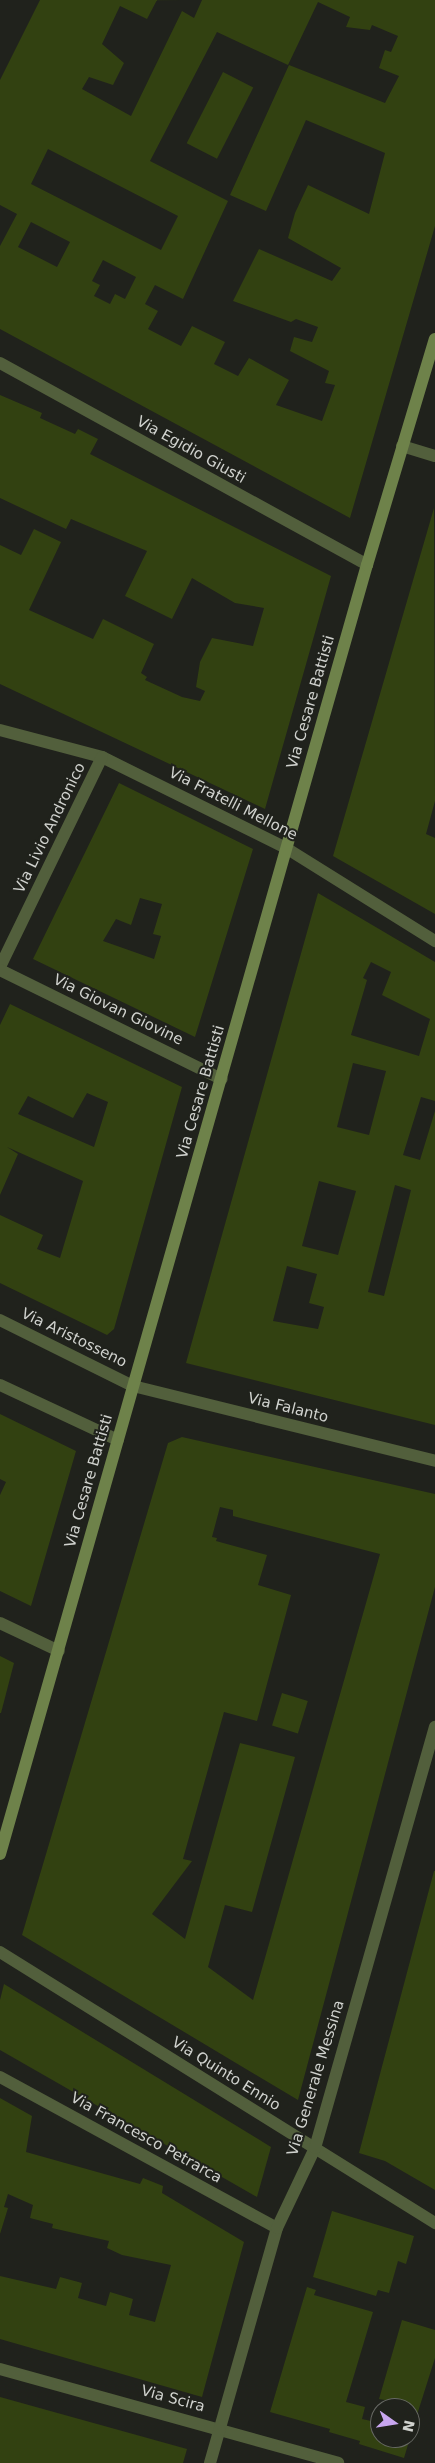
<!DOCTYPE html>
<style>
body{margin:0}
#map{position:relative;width:435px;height:2463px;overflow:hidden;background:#20221c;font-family:"DejaVu Sans",sans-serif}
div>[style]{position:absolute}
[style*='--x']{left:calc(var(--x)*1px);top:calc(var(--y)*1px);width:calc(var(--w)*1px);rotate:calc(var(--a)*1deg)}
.building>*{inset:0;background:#324111;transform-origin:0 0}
.street>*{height:12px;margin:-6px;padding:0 6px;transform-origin:6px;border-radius:6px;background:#525f3c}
.secondary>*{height:12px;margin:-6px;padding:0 6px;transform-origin:6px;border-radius:6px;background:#6e824a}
span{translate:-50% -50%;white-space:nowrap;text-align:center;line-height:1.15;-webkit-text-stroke:4px #20221c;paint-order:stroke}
.street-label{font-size:15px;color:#d0d2ce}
.north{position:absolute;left:370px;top:2398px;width:50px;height:50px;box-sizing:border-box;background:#20221c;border:1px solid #666863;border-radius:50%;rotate:103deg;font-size:14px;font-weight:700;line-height:20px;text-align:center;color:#d0d2ce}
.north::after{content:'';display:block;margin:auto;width:18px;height:22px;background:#c8a6ef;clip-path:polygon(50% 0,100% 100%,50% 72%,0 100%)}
</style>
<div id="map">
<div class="building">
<i style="clip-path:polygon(evenodd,40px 0,157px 0,147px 19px,120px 6px,102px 44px,124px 63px,113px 85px,89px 77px,82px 89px,131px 116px,182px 11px,194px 18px,202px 0,435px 0,435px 226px,350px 518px,0 329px,0 246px,17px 214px,0 205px,0 80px,40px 0,318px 2px,350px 17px,346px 27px,370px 30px,372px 25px,398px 36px,391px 52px,385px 50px,379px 68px,399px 76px,385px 103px,289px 65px,230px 195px,266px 211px,306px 120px,385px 153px,369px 214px,308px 185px,295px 213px,288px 238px,341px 268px,332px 281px,259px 249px,233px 301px,291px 322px,296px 319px,318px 327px,312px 342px,294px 337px,290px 351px,329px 371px,325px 383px,335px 385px,322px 421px,276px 405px,289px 380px,249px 358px,238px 376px,214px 364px,225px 342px,192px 326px,181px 346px,148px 329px,158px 311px,145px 304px,155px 285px,183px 299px,228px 201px,150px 161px,217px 32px,288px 65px,318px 2px,40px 0,48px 149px,178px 216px,161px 250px,31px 184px,48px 149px,40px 0,31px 222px,70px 242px,57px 267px,18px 247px,31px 222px,40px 0,103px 260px,136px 277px,125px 299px,115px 294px,110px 304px,94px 296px,100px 285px,92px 281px,103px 260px)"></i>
<i style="left:223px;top:72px;width:34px;height:80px;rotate:27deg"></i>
<i style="clip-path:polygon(0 395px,42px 413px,40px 418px,75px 434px,78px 429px,98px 439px,90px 454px,331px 576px,265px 809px,0 684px,0 545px,21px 555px,34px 529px,61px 542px,29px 610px,93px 639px,103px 619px,154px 644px,141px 673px,147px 677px,145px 680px,182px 697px,200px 701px,205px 691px,196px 687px,200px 662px,212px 638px,253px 646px,264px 608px,235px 603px,192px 578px,172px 619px,125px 596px,147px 551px,71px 519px,66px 529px,0 498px)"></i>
<i style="clip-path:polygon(434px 508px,435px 801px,426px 834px,435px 838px,435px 914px,333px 856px)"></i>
<i style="clip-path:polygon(evenodd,119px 783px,253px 849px,195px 1037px,33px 959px,119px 783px,140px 898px,162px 904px,153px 934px,161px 936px,154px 959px,103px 941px,116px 919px,131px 925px,140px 898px)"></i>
<i style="clip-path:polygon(evenodd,318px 893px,435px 962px,435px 1101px,421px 1097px,403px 1155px,420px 1160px,435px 1111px,435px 1425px,186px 1363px,318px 893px,371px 962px,391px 972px,382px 995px,430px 1019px,419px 1056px,351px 1035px,367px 980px,363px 978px,371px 962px,318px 893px,353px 1063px,386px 1071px,369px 1135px,337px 1127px,353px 1063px,318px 893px,319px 1181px,356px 1191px,338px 1255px,302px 1246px,319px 1181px,318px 893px,395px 1185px,411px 1190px,384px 1296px,368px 1292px,395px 1185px,318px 893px,287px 1266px,317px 1274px,309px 1303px,324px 1307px,318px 1329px,273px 1321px,287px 1266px)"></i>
<i style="clip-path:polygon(evenodd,10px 1004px,182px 1087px,114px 1329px,107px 1335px,0 1283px,0 1215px,43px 1235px,37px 1249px,60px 1258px,83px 1181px,7px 1147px,18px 1154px,0 1195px,0 1025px,10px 1004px,87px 1093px,108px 1102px,94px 1147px,18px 1114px,28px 1096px,73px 1118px,87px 1093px)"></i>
<i style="clip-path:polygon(0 1414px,76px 1451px,31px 1606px,0 1591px,0 1495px,6px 1482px,0 1479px)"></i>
<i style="clip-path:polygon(evenodd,182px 1437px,435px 1494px,435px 1587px,298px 2100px,22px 1935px,168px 1443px,182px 1437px,220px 1507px,233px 1510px,233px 1516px,380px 1554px,253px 2000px,208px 1967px,225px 1905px,252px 1912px,295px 1757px,240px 1743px,185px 1939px,152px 1914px,192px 1861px,183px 1859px,224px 1712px,257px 1721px,291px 1595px,258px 1585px,267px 1555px,216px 1541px,217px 1538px,212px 1537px,220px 1507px)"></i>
<i style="clip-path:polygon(0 1656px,14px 1663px,1px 1713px,0 1713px)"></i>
<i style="left:282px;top:1693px;width:27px;height:34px;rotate:17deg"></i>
<i style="clip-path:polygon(434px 1871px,435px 1871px,435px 2190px,385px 2161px,359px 2153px)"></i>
<i style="clip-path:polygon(4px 1984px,271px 2147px,257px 2197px,0 2050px,0 2000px)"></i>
<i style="clip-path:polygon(0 2098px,32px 2116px,26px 2152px,140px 2184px,143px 2178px,163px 2186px,162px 2193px,244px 2242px,202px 2397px,0 2339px,0 2276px,56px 2289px,60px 2277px,82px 2283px,78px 2298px,106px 2306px,110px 2292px,133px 2299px,129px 2315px,155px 2322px,171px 2265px,122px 2255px,107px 2248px,109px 2241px,52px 2228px,53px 2224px,30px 2218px,33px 2205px,8px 2194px,4px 2207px,8px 2208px,0 2234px)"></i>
<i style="clip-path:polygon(332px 2211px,414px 2236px,406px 2264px,398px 2261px,389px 2293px,378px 2290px,376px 2296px,313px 2277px)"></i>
<i style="clip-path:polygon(307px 2287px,316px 2290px,314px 2295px,373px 2312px,346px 2402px,365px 2407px,362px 2419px,380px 2423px,380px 2438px,410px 2438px,404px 2458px,359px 2444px,360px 2441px,329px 2432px,330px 2429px,270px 2412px)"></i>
<i style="clip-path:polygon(402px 2320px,435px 2330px,435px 2358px,410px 2437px,410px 2408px,383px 2408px,385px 2400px,379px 2399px)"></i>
<i style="clip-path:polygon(0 2397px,187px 2449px,183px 2463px,0 2463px)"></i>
</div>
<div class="street">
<i style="--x:0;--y:363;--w:419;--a:28.8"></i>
<i style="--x:402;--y:446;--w:34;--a:17"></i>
<i style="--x:0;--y:730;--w:106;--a:14.8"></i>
<i style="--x:102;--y:757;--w:205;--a:26.3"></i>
<i style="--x:286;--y:848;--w:176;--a:32"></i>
<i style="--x:0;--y:967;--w:233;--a:-64.1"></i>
<i style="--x:0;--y:970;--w:247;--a:26.2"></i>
<i style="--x:0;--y:1320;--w:148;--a:26.4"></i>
<i style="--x:133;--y:1386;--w:311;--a:13.9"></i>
<i style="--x:0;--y:1385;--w:130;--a:25"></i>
<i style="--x:0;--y:1623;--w:65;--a:25.4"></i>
<i style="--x:0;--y:1952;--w:513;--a:31.92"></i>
<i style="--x:0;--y:2077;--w:315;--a:28.6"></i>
<i style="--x:0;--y:2369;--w:351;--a:15.5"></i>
<i style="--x:210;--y:2463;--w:244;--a:-74.1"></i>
<i style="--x:277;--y:2228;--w:89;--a:-64.6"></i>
<i style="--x:315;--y:2148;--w:438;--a:-74.1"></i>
</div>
<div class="secondary">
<i style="--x:0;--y:1854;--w:1340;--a:-74.11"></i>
<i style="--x:367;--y:565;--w:236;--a:-73.3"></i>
</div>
<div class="street-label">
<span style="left:191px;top:450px;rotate:29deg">Via Egidio Giusti</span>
<span style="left:311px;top:702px;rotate:-74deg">Via Cesare Battisti</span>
<span style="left:233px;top:804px;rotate:27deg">Via Fratelli Mellone</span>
<span style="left:50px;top:828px;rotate:-64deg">Via Livio Andronico</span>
<span style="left:118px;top:1010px;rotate:26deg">Via Giovan Giovine</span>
<span style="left:201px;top:1092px;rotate:-74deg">Via Cesare Battisti</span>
<span style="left:74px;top:1338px;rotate:26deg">Via Aristosseno</span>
<span style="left:288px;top:1408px;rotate:14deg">Via Falanto</span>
<span style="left:89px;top:1481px;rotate:-74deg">Via Cesare Battisti</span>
<span style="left:226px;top:2074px;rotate:32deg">Via Quinto Ennio</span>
<span style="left:316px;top:2078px;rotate:-73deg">Via Generale Messina</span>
<span style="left:146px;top:2138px;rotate:29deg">Via Francesco Petrarca</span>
<span style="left:173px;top:2399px;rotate:15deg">Via Scira</span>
</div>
<div class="north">N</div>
</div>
